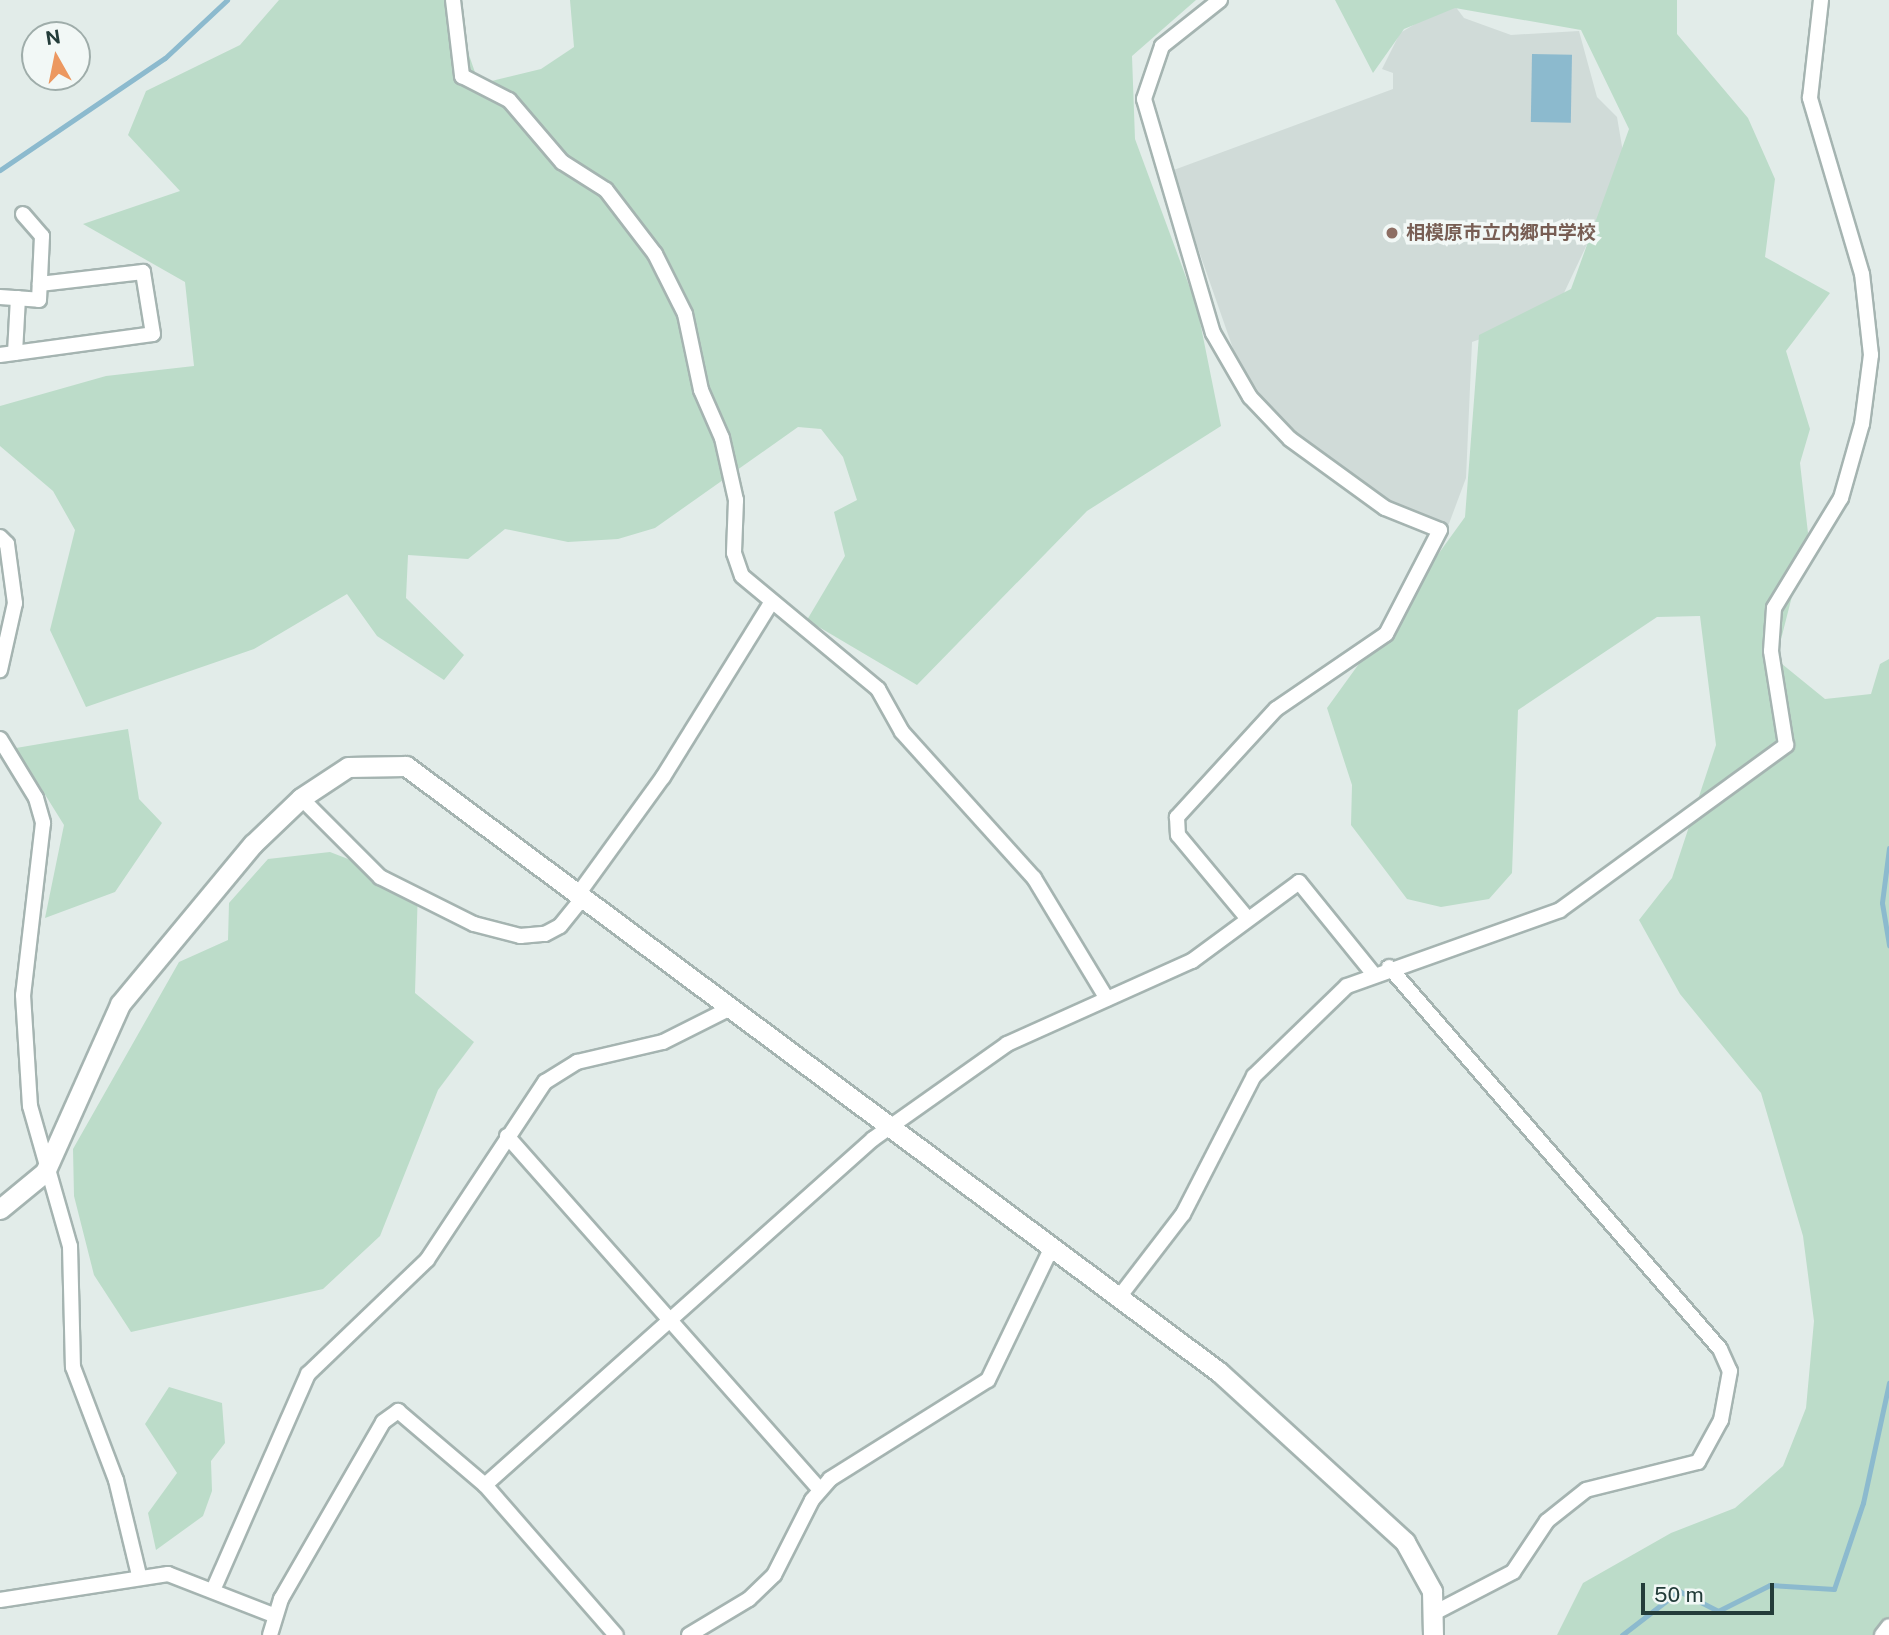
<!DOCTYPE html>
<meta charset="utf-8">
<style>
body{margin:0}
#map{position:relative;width:1889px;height:1635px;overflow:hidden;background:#e2ece9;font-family:"Public Sans","Noto Sans JP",sans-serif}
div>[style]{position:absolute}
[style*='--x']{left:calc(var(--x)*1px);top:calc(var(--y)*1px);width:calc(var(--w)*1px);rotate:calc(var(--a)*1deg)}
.built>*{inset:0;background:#d0dbd8}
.green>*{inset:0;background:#bcdcc9}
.water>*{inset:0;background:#8cbace;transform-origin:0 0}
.stream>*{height:5px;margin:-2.5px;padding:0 2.5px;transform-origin:2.5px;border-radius:2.5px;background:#8cbace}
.roads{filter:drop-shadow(2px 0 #a5b4b1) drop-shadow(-2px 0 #a5b4b1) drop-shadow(0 2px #a5b4b1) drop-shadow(0 -2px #a5b4b1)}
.street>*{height:14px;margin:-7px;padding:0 7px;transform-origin:7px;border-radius:7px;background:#fff}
.secondary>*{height:19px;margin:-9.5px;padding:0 9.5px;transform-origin:9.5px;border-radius:9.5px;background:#fff}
.dots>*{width:19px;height:19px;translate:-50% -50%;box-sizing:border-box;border:4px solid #f2f8f6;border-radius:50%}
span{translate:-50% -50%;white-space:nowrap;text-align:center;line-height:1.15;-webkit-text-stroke:7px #f2f8f6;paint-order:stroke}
.education-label{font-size:19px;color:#785e54;font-weight:700}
.left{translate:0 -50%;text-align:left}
.north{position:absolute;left:21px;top:21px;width:70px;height:70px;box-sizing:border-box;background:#f2f8f6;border:2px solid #9fadaa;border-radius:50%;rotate:351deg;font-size:19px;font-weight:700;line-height:28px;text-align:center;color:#233c39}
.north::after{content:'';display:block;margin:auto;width:24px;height:32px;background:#ec9860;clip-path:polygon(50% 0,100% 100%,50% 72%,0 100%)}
.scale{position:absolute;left:1641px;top:1583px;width:133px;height:32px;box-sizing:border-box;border:4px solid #233c39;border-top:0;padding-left:9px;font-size:21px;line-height:24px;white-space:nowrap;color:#233c39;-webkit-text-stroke:5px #f2f8f6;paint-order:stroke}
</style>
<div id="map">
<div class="built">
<i style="clip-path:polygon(1452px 2px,1464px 18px,1511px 35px,1579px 31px,1597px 97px,1617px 117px,1625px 164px,1563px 295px,1532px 321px,1472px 342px,1466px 478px,1447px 529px,1408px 512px,1284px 429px,1237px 360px,1171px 171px,1393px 89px,1393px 73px,1382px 69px,1400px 33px)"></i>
</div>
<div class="green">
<i style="clip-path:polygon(279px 0,450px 0,479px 84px,541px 69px,574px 47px,570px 0,1196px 0,1132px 56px,1135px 139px,1197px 307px,1221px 426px,1087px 511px,917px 685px,807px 620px,845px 556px,834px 512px,857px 500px,843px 457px,821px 429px,798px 427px,655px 528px,618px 539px,568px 542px,505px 529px,468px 559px,408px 555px,406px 598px,464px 655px,444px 680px,377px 636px,347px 594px,254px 649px,86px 707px,50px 630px,75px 530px,53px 491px,0 446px,0 406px,106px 376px,194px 366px,185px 282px,83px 224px,180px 191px,128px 135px,146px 91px,240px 45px)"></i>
<i style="clip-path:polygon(1335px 0,1677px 0,1677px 34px,1748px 118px,1775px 179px,1765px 257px,1830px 293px,1786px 351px,1810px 429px,1800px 463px,1808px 533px,1776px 659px,1825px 699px,1871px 694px,1880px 664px,1889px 659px,1889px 1635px,1557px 1635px,1583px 1583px,1671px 1533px,1735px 1508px,1783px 1466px,1806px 1408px,1814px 1321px,1803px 1236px,1761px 1093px,1680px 994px,1639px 920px,1672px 878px,1716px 745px,1700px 616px,1657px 617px,1518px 710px,1512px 873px,1489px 899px,1441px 907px,1407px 899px,1351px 825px,1352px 785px,1327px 708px,1465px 517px,1479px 335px,1571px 289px,1629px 129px,1581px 30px,1455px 8px,1404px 29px,1373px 73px)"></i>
<i style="clip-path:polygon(128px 729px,139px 799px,162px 823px,115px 892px,45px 918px,64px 825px,16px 748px)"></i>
<i style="clip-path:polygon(330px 852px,418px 886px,415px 993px,474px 1042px,438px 1090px,380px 1236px,323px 1289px,131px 1332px,94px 1275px,74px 1196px,73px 1149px,179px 962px,228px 940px,229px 903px,268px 859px)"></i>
<i style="clip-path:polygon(169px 1387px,222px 1403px,225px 1443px,211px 1461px,212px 1491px,203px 1516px,156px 1550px,148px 1513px,177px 1473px,145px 1424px)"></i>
</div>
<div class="water">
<i style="left:1532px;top:54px;width:40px;height:68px;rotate:1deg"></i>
</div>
<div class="stream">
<i style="--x:0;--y:170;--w:199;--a:-34.2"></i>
<i style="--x:165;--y:58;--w:85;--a:-43.1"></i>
<i style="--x:1889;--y:848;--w:55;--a:97.3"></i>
<i style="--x:1882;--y:903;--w:43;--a:80.5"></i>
<i style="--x:1622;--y:1635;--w:72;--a:-37.7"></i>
<i style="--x:1679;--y:1591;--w:44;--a:27.1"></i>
<i style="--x:1718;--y:1611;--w:58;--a:-26.6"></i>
<i style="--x:1770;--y:1585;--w:64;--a:3.6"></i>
<i style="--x:1834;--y:1589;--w:91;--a:-71.4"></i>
<i style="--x:1863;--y:1503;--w:123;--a:-77.8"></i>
</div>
<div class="roads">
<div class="street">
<i style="--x:453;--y:0;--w:77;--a:83.2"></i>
<i style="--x:462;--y:76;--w:53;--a:27.1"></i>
<i style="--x:509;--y:100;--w:82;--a:49.5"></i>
<i style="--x:562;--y:162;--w:52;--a:32.5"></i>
<i style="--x:606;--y:190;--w:81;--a:52.6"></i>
<i style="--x:655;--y:254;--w:67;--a:63.4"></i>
<i style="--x:685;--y:314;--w:78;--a:78.1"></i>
<i style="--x:701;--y:390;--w:52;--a:66.4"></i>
<i style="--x:722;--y:438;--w:64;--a:77.3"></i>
<i style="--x:736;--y:500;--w:53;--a:92.2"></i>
<i style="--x:734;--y:553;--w:24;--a:71"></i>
<i style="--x:742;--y:576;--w:177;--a:39.7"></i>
<i style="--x:878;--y:689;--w:49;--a:60.8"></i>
<i style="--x:902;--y:732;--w:197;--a:47.9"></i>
<i style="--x:1034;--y:878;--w:141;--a:58.9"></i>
<i style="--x:1220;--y:0;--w:74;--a:141.6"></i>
<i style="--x:1162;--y:46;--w:56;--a:108.8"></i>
<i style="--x:1144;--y:99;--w:244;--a:73.6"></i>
<i style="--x:1213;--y:333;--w:74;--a:60"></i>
<i style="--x:1250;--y:397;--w:58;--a:46.4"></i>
<i style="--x:1290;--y:439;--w:117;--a:36"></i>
<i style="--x:1385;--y:508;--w:59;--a:21.8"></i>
<i style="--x:1440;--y:530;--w:117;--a:117.4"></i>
<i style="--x:1386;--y:634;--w:133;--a:145.7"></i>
<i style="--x:1276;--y:709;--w:147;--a:132.5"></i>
<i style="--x:1177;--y:817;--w:18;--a:87"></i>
<i style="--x:1178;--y:835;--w:109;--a:50.2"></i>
<i style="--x:0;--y:297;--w:39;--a:4"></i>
<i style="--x:39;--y:300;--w:64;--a:-87.3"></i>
<i style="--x:42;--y:236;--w:29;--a:-131"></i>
<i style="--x:15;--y:353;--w:55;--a:-86.9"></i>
<i style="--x:0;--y:355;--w:154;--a:-7.8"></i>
<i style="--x:153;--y:334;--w:63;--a:-99.2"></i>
<i style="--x:143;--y:272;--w:104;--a:173.4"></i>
<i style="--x:0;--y:537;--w:10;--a:45"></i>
<i style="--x:7;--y:544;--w:60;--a:82.3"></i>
<i style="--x:15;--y:603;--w:69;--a:102.6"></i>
<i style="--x:0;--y:739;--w:69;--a:58.6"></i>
<i style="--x:36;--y:798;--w:26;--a:74"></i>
<i style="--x:43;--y:823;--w:173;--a:96.6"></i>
<i style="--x:23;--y:995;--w:111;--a:86.4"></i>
<i style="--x:30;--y:1106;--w:146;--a:74.1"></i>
<i style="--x:70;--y:1246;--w:121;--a:88.6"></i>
<i style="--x:73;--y:1367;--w:121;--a:69.2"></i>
<i style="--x:116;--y:1480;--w:98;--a:76.4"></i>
<i style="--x:301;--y:798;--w:112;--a:45"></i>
<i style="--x:380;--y:877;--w:105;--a:26.6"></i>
<i style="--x:474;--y:924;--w:48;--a:14.6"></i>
<i style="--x:520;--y:936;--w:25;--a:-5"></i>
<i style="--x:545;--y:934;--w:17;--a:-28"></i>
<i style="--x:560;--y:926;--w:38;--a:-51"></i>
<i style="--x:579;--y:893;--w:143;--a:-54.1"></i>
<i style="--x:663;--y:777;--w:205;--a:-58.2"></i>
<i style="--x:1389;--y:967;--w:505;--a:49.09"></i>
<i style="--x:1720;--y:1349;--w:24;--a:66"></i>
<i style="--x:1730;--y:1371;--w:50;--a:100.4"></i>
<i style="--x:1721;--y:1420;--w:48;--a:118.7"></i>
<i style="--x:1698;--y:1462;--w:115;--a:166"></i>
<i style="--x:1586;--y:1490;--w:50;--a:141.5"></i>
<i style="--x:1547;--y:1521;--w:61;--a:123.7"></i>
<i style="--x:1513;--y:1572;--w:89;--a:152.6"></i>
<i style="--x:507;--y:1136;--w:471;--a:48.5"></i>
<i style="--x:1120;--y:1296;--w:103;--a:-52.5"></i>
<i style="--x:1183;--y:1214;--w:155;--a:-62.8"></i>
<i style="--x:1254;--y:1076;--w:129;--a:-44.1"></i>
<i style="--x:1347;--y:986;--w:226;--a:-19.6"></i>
<i style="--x:1560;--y:910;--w:280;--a:-36.1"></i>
<i style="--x:1786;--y:745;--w:95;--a:-99.1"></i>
<i style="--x:1771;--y:651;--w:43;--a:-86"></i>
<i style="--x:1774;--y:608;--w:129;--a:-58.7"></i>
<i style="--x:1841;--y:498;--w:77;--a:-74.2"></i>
<i style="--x:1862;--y:424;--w:70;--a:-82.6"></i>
<i style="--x:1871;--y:355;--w:81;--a:-96.3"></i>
<i style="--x:1862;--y:274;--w:184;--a:-106.5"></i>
<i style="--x:1810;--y:98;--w:99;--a:-83.6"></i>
<i style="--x:485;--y:1485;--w:520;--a:-41.73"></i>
<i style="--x:873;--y:1139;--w:164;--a:-35.3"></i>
<i style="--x:1007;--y:1044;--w:203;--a:-24.2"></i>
<i style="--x:1192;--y:961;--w:133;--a:-36.4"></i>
<i style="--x:1299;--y:882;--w:116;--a:51"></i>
<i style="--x:214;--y:1588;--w:234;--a:-66.3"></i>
<i style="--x:308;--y:1374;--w:165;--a:-43.8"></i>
<i style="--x:427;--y:1260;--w:214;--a:-56.5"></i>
<i style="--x:545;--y:1082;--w:38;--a:-32"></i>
<i style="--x:577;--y:1062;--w:88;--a:-13.1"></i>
<i style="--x:663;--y:1042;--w:74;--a:-26.6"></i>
<i style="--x:0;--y:1600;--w:170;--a:-8.8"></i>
<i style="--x:168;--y:1574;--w:113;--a:21.3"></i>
<i style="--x:270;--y:1635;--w:38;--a:-73"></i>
<i style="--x:281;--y:1599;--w:204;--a:-60"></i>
<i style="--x:383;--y:1422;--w:19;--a:-36"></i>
<i style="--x:398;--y:1411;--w:114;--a:40.4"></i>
<i style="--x:485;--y:1485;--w:199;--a:48.9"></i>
<i style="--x:689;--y:1635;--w:70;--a:-31"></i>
<i style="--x:749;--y:1599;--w:35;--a:-44"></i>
<i style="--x:774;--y:1575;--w:84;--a:-63.1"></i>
<i style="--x:812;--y:1500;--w:28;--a:-49"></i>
<i style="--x:830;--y:1479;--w:186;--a:-32.1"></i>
<i style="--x:988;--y:1380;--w:143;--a:-64.3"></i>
<i style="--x:1882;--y:1635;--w:11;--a:-52"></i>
</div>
<div class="secondary">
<i style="--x:0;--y:1209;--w:58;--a:-39.4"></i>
<i style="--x:45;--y:1172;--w:184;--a:-65.9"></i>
<i style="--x:120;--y:1004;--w:208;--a:-50.3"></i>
<i style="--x:253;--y:844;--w:66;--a:-43.8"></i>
<i style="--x:301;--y:798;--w:56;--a:-33.4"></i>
<i style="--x:348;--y:767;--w:58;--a:-1"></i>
<i style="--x:406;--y:766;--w:1014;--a:36.7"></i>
<i style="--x:1219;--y:1372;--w:252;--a:42.4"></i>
<i style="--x:1405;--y:1542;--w:56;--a:61.1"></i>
<i style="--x:1432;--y:1591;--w:44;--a:88.7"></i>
</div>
</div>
<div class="dots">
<i style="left:1392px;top:233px;background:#8d6e63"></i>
</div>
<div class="education-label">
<span class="left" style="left:1406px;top:233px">相模原市立内郷中学校</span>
</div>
<div class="north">N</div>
<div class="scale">50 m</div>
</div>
